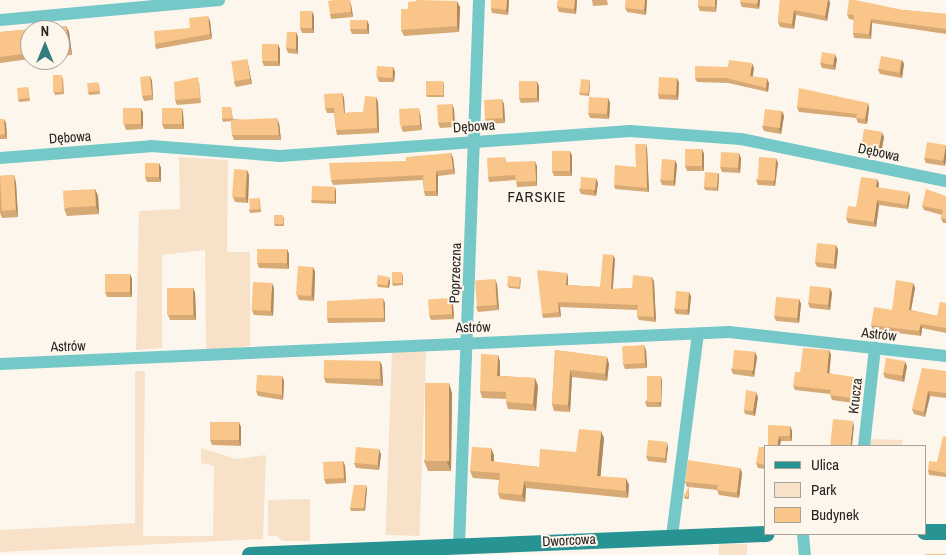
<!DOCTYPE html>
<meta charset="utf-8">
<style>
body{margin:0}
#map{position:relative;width:946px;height:555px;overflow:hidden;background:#fdf6ed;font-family:"Archivo Narrow",sans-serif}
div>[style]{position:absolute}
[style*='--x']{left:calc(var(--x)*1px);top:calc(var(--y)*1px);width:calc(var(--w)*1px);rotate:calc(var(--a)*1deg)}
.green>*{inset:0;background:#f8e1c9;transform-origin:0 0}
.minor>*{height:12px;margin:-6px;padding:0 6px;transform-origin:6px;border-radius:6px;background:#74c8c8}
.major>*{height:16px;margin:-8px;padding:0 8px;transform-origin:8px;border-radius:8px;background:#289393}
.wall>*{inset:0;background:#d7a975}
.shaded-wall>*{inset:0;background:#af8a5f}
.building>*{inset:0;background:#fac588;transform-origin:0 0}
span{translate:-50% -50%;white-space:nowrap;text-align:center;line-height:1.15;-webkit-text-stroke:4px #fdf6ed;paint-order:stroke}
.street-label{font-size:14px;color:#28231e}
.neighbourhood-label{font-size:15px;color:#28231e;letter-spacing:1px}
.legend{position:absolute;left:764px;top:445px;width:162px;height:90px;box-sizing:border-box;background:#fdf6ed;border:1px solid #a8a29a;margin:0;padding:6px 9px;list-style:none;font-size:15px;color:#28231e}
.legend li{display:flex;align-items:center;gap:10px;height:25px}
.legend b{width:25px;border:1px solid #a8a29a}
.north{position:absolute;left:20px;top:20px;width:50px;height:50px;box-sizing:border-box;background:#fdf6ed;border:1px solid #a8a29a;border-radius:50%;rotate:0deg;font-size:14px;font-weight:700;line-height:20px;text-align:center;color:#28231e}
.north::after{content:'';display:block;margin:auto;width:18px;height:22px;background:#347d7d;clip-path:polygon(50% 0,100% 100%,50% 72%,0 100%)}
</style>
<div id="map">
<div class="green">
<i style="clip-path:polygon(179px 157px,228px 160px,227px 252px,250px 252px,250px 346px,206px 351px,205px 250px,162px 255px,162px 348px,136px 350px,139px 211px,180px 209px)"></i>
<i style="left:426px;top:350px;width:186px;height:34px;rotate:92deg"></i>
<i style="clip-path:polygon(135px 371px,145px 371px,143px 536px,213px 536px,214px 466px,201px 463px,201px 448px,236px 459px,266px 455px,263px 539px,0 552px,0 530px,135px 523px)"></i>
<i style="clip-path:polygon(869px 439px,903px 440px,902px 446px,869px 446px)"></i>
<i style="clip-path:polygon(310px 499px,310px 541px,282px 541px,277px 536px,268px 536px,268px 500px)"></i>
<i style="left:719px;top:544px;width:28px;height:11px"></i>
</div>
<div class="minor">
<i style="--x:0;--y:20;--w:220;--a:-5.2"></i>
<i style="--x:0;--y:158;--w:151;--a:-4.5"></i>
<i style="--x:151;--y:146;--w:129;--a:4.4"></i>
<i style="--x:280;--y:156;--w:351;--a:-4.1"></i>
<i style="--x:630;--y:131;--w:111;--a:4.1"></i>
<i style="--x:741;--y:139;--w:209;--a:11.6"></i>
<i style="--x:0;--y:364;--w:730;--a:-2.51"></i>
<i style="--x:729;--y:332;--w:218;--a:6.3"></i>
<i style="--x:864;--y:446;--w:99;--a:-83.6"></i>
<i style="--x:803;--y:534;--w:21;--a:85"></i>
<i style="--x:672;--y:536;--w:204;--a:-82.7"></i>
<i style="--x:459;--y:546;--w:546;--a:-87.9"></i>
</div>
<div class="major">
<i style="--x:925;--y:532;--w:21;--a:0"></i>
<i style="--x:250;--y:555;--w:517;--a:-2.33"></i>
</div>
<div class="wall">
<i style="clip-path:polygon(509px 0,508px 15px,492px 13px,491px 8px)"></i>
<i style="clip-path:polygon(558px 0,577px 0,576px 14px,559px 12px,557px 7px)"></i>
<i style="clip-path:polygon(592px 0,607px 0,608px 5px,593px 6px)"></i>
<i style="clip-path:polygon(626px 0,647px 0,646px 15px,627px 12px,625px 8px)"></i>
<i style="clip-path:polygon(717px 0,716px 12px,700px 11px,698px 6px)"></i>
<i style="clip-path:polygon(760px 0,759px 9px,742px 7px,740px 2px)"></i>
<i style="clip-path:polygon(780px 0,829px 0,830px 3px,827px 21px,796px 15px,794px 29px,780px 27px,778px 22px)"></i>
<i style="clip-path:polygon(351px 4px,353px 17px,331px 19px,330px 14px)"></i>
<i style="clip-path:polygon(460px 7px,459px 32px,404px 36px,401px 30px)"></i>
<i style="clip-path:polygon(903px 10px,946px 14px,946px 34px,872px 23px,871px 39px,854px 38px,853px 33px,854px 20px,849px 19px,847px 14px)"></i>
<i style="clip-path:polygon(314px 16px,314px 33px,302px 33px,300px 28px)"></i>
<i style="clip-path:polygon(210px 21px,212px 39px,156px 49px,155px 44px,190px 28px)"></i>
<i style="clip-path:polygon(369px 25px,369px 34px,352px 34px,350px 29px)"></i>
<i style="clip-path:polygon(66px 26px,69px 32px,72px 55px,60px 56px,60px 30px,30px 30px,30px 59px,0 63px,0 32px)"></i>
<i style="clip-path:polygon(298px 37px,298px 54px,288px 53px,286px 48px)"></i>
<i style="clip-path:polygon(280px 49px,280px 66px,264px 66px,262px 61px)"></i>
<i style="clip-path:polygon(247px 59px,252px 84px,236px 87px,234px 82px)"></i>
<i style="clip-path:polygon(837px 59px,835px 70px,822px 68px,820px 63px)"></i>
<i style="clip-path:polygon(902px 60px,904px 64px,902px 78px,880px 74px,878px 69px)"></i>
<i style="clip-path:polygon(393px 67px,395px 72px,394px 82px,379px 82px,377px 77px)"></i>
<i style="clip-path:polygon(754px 68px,752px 76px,769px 83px,768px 92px,728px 83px,697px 82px,695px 78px)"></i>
<i style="clip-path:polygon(150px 76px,152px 81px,153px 100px,144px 101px,142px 96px)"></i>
<i style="clip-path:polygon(63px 77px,64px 94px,55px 95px,54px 92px)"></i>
<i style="clip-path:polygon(677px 78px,679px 83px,678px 100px,659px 99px,658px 94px)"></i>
<i style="clip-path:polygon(590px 80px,590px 82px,589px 96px,580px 95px,579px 93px)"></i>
<i style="clip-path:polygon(443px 81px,444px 84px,444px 97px,427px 97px,426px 95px)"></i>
<i style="clip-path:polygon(199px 82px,201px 103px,177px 105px,175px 100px)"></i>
<i style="clip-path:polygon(99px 84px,100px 94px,89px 95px,88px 92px)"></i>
<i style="clip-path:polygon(539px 86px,539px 102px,521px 103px,519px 98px)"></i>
<i style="clip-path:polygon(28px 87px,30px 101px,19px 102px,18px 99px)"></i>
<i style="clip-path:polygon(342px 93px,344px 98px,345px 113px,363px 112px,376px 97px,378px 102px,379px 133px,337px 135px,336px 130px,334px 113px,327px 113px,325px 108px)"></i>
<i style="clip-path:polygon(608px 98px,610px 103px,609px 119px,590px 118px,588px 113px)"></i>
<i style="clip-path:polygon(868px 103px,869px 108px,867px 124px,858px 123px,856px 118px,799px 112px,797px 107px)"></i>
<i style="clip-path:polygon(504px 104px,505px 123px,487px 124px,485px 119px)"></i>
<i style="clip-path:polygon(231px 107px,233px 119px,279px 123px,281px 140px,234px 140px,232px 135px,231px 121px,223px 122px,222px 119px)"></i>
<i style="clip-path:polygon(141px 108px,143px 113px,143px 129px,126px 130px,124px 125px)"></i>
<i style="clip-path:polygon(182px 108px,183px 113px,184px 129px,164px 129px,162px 124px)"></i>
<i style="clip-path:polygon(454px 109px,455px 127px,440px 128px,438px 123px)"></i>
<i style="clip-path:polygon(782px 111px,784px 116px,781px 134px,764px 131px,762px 126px)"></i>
<i style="clip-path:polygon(420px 113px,422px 130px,403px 132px,401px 127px)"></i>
<i style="clip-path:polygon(0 119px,6px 123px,7px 139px,0 139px)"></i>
<i style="clip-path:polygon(884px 137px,881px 153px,864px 150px,862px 145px)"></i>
<i style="clip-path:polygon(946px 145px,945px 166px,926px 163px,924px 158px)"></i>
<i style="clip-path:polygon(647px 148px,649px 192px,615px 189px,614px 185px,636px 167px)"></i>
<i style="clip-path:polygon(702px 149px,704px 154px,704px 171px,687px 171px,685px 166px)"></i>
<i style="clip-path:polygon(570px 151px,572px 156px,572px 176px,554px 176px,552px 171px)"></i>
<i style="clip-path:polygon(451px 153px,453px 158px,455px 174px,438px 176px,438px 196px,425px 196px,424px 191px,423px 180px,333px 185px,331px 180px,406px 161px)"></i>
<i style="clip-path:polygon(505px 157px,506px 162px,537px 166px,537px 186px,517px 187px,516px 180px,489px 182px,488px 177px)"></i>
<i style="clip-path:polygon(741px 158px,740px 173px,722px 172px,720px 167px)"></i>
<i style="clip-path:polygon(675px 160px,677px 165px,675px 186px,662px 185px,660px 180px)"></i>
<i style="clip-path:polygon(159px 163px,161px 168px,161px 182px,147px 182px,145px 177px)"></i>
<i style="clip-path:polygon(778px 163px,775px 186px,758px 185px,756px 180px)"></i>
<i style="clip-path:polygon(247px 170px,249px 175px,248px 203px,235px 202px,233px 197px)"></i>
<i style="clip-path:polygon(718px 173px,719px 175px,718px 191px,705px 190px,704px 187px)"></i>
<i style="clip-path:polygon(14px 175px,16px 183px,18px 217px,2px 218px,0 213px,0 176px)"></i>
<i style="clip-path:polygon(877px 179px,879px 184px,878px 188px,910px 197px,908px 209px,879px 205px,876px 227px,848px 223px,846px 218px,856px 207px)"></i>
<i style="clip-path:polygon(598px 183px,596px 196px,581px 194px,579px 189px)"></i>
<i style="clip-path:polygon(95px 189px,98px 196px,99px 214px,67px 216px,64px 209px)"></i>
<i style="clip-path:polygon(336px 190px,336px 204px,312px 203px,311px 200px)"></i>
<i style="clip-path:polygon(946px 196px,946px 223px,943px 223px,941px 218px,942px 215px,924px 210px,922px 206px)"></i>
<i style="clip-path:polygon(259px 198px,260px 201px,261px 212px,250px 213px,249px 210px)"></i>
<i style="clip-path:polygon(284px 217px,284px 226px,275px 226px,274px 224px)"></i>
<i style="clip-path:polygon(836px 245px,838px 250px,836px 269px,817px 267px,815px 262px)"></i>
<i style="clip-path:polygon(287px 249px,289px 254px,289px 269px,259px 268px,257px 263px)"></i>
<i style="clip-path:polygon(615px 259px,613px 289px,632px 288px,652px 277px,654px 282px,656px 322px,639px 320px,637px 316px,637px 310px,560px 307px,561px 317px,543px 318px,542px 314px,567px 273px,568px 278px,568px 285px,600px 287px)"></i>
<i style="clip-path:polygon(313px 267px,315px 272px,314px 301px,299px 300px,297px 295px)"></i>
<i style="clip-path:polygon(130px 274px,132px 279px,132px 297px,107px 297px,105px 292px)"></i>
<i style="clip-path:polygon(403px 274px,403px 285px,393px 286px,392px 283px)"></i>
<i style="clip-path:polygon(520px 277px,521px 280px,520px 289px,509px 288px,508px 286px)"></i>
<i style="clip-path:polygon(390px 280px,389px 288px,378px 287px,377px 284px)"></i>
<i style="clip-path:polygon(913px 283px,915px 288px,911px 310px,937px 316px,946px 303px,946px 333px,922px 328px,921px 336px,873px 330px,871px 325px,892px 310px)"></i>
<i style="clip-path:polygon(497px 284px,499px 310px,478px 312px,476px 307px)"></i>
<i style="clip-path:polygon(193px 288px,195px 293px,196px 320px,170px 320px,168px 315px)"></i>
<i style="clip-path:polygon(274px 288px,273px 316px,254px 315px,252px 310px)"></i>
<i style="clip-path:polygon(830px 288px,832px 293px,830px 310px,810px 308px,808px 303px)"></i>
<i style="clip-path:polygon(689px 292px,691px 297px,689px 315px,676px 314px,674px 309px)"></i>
<i style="clip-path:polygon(451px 298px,453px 303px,454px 319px,431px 320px,429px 315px)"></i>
<i style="clip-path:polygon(799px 299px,801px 304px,799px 323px,776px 321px,774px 316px)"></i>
<i style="clip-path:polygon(385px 303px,385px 322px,328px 323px,327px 318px)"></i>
<i style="clip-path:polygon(555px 350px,607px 357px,609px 364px,607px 381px,572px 377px,570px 412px,554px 411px,552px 404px)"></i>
<i style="clip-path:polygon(646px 350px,647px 368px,625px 369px,623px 364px)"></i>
<i style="clip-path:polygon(829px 350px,831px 355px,829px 373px,856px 381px,853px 403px,832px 400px,830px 394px,795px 390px,793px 386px,800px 372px)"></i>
<i style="clip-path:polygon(755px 352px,757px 357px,754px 377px,733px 374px,731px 369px)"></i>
<i style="clip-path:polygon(498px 355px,500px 362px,500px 376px,535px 378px,538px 386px,536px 411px,508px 409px,506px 402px,506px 399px,482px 398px,480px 391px)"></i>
<i style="clip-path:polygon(380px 361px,382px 366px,383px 386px,326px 383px,324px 378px)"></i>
<i style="clip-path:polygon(907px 366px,904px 382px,885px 378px,883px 373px)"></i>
<i style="clip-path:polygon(946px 371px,946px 398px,930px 396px,925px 417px,914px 414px,912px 409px)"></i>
<i style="clip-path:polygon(284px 381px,283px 400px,258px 396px,256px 391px)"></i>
<i style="clip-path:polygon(662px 381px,661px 407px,647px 407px,645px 402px)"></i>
<i style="clip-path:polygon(452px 393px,451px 471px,428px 471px,424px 461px)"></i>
<i style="clip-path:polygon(758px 397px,755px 416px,745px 414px,744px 410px)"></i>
<i style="clip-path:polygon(790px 426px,792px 431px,792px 441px,781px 441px,768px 446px)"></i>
<i style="clip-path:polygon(241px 427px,241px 446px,212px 445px,210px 440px)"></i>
<i style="clip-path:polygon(946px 437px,946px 477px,929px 475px,928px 470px,937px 462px)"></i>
<i style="clip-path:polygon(604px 438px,600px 477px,629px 485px,628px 498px,526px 488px,525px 502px,500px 499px,498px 493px,499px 480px,473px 478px,470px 471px,494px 455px,494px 462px,539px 467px,576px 452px)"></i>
<i style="clip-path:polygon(668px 447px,666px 463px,648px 461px,646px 456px)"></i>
<i style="clip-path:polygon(765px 447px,765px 469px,758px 468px,756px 463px)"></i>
<i style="clip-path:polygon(381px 454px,379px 470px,356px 468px,354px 463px)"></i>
<i style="clip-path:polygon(343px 461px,345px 466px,346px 483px,326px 484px,324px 479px)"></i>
<i style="clip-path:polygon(740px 468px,742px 473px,739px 498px,719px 495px,717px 490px,689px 487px,689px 499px,685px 499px,684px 496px,689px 487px,687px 487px,685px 482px)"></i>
<i style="clip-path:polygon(367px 488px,365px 511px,351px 511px,350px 508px)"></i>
</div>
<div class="shaded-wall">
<i style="clip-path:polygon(350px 0,351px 4px,353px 17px,351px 12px)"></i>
<i style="clip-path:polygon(507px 0,509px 0,508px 15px,506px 10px)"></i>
<i style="clip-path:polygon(575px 0,577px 0,576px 14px,574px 9px)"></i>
<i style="clip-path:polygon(645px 0,647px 0,646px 15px,644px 10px)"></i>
<i style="clip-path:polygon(715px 0,717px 0,716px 12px,715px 7px)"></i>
<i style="clip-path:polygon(758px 0,760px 0,759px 9px,757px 4px)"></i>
<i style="clip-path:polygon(828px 0,829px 0,830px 3px,827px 21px,825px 16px)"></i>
<i style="clip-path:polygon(457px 1px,460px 7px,459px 32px,457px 26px)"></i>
<i style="clip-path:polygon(794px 10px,796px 15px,794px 29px,792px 24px)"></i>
<i style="clip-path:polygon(312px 11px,314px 16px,314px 33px,312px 28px)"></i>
<i style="clip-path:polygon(208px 16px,210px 21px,212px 39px,210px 34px)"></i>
<i style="clip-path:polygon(871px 19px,872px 23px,871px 39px,869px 34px)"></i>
<i style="clip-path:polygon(367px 20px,369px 25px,369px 34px,367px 29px)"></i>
<i style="clip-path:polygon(66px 26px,69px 32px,72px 55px,70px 49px)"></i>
<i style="clip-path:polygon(296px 32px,298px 37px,298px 54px,296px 49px)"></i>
<i style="clip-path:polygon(278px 44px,280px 49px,280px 66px,278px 61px)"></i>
<i style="clip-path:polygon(835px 54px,837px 59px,835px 70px,833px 65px)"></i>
<i style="clip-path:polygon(247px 59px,252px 84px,250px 79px)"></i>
<i style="clip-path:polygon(902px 60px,904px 64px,902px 78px,900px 73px)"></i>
<i style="clip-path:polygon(752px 63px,754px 68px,752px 81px,750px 76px)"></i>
<i style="clip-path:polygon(393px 67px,395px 72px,394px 82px,393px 77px)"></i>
<i style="clip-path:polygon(150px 76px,152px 81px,153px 100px,152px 95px)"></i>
<i style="clip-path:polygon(677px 78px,679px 83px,678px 100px,676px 95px)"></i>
<i style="clip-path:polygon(767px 78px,769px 83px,768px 92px,766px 88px)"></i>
<i style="clip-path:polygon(590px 80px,590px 82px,589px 96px,588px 94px)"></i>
<i style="clip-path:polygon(537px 81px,539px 86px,539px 102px,537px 97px)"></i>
<i style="clip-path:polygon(342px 93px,344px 98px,345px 118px,344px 113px)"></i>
<i style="clip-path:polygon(376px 97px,378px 102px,379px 133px,377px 128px)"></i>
<i style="clip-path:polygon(608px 98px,610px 103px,609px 119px,607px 114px)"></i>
<i style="clip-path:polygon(502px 99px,504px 104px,505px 123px,503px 118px)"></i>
<i style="clip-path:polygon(868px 103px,869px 108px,867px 124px,865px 119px)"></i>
<i style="clip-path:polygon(452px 104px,454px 109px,455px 127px,453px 122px)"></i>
<i style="clip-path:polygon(141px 108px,143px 113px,143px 129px,141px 124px)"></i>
<i style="clip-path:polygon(182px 108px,183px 113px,184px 129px,182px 124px)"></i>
<i style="clip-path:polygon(419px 108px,420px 113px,422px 130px,420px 125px)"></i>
<i style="clip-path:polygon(782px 111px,784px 116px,781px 134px,779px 129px)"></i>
<i style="clip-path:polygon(277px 118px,279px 123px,281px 140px,279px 135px)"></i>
<i style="clip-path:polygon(4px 119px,6px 123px,7px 139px,5px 134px)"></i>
<i style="clip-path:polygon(882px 132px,884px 137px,881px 153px,879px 148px)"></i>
<i style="clip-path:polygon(646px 144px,647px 148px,649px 192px,647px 188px)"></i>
<i style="clip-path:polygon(946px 145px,946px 160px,945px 166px,943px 161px)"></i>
<i style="clip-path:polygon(702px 149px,704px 154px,704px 171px,702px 166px)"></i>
<i style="clip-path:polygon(570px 151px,572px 156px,572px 176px,570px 171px)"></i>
<i style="clip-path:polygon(451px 153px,453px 158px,455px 174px,453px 169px)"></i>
<i style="clip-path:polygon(739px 153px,741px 158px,740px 173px,738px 168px)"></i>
<i style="clip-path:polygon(776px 158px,778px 163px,775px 186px,773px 181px)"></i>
<i style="clip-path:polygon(675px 160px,677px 165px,675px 186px,673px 181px)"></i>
<i style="clip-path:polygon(535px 161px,537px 166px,537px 186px,536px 181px)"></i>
<i style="clip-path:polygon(159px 163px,161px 168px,161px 182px,159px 177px)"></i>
<i style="clip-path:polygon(247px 170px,249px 175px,248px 203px,246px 198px)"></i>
<i style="clip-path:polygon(436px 171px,438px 176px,438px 196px,436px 191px)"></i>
<i style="clip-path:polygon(718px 173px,719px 175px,718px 191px,717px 188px)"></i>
<i style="clip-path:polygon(14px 175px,16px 183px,18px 217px,16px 210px)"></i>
<i style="clip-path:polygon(596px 178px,598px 183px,596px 196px,594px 191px)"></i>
<i style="clip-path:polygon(877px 179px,879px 184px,878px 192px,876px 187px)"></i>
<i style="clip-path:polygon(335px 187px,336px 190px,336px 204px,335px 201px)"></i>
<i style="clip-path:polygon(95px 189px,98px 196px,99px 214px,96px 206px)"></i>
<i style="clip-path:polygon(909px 192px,910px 197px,908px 209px,907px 205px)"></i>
<i style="clip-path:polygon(877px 200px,879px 205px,876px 227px,874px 222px)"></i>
<i style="clip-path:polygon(836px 245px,838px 250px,836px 269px,834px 264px)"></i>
<i style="clip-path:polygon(287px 249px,289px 254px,289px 269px,287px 264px)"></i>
<i style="clip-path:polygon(613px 255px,615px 259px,612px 294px,611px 289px)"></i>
<i style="clip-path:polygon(313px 267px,315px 272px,314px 301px,312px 296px)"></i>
<i style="clip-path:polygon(567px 273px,568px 278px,568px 290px,566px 285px)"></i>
<i style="clip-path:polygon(130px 274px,132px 279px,132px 297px,130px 292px)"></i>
<i style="clip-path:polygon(389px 277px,390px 280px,389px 288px,388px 286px)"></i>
<i style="clip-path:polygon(652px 277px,654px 282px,656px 322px,654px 317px)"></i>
<i style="clip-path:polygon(495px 279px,497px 284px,499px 310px,497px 305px)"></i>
<i style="clip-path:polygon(272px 283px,274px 288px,273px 316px,271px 311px)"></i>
<i style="clip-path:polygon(913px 283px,915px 288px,910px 315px,909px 310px)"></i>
<i style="clip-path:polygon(193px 288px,195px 293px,196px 320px,194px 315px)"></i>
<i style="clip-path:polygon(830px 288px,832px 293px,830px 310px,828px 305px)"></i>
<i style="clip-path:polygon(689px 292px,691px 297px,689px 315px,687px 310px)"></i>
<i style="clip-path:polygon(383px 298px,385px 303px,385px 322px,384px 318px)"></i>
<i style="clip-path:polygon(451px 298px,453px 303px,454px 319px,452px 314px)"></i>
<i style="clip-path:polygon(799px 299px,801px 304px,799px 323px,797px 318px)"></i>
<i style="clip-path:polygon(558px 302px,560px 307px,561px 317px,559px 312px)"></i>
<i style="clip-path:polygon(921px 324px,922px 328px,921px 336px,919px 331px)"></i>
<i style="clip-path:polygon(644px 345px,646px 350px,647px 368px,645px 363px)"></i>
<i style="clip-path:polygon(829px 350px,831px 355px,829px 378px,827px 373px)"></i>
<i style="clip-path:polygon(755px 352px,757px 357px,754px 377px,752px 372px)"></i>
<i style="clip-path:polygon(498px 355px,500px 362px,500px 383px,497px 376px)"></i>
<i style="clip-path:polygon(607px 357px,609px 364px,607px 381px,605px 374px)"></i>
<i style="clip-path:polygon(380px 361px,382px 366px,383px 386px,381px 381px)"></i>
<i style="clip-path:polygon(905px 361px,907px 366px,904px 382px,902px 377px)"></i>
<i style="clip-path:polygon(570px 370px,572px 377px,570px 412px,568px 405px)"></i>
<i style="clip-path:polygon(282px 376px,284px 381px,283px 400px,282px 395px)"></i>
<i style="clip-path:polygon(661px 376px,662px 381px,661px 407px,659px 402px)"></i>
<i style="clip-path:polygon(854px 377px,856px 381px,853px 403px,851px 398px)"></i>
<i style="clip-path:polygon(535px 378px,538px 386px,536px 411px,533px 404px)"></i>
<i style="clip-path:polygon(449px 383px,452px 393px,451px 471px,447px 462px)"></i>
<i style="clip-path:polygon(928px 391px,930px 396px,925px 417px,924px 412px)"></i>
<i style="clip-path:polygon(756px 392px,758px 397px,755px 416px,753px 411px)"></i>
<i style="clip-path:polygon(853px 421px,854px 426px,852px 446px,850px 446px)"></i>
<i style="clip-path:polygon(239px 422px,241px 427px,241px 446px,239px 441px)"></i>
<i style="clip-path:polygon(790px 426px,792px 431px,792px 441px,790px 436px)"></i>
<i style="clip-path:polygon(601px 431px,604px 438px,600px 483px,597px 476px)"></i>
<i style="clip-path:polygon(779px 436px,781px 441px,780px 446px,777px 446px)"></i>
<i style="clip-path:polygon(667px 442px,668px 447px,666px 463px,665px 459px)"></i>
<i style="clip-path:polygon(491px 448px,494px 455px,493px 468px,491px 461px)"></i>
<i style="clip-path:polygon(379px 449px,381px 454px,379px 470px,378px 465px)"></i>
<i style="clip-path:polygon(343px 461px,345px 466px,346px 483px,344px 478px)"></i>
<i style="clip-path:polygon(740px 468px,742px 473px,739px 498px,737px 493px)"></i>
<i style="clip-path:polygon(626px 478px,629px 485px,628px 498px,626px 491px)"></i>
<i style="clip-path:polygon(524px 481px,526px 488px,525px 502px,522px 495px)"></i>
<i style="clip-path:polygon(366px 485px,367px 488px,365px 511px,364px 508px)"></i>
<i style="clip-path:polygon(925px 487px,926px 504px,925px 502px)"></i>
</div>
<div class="building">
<i style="clip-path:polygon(335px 0,350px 0,351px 12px,330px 14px,328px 1px)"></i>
<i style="clip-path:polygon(416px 0,457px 1px,457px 26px,401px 30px,401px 9px,408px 9px,408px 2px,416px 1px)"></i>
<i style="clip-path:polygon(491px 0,507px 0,506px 10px,491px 8px)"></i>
<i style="clip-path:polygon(558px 0,575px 0,574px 9px,557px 7px)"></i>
<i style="clip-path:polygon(626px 0,645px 0,644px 10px,625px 8px)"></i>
<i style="clip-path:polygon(698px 0,715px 0,715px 7px,698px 6px)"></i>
<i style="clip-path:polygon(740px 0,758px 0,757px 4px,740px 2px)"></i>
<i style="clip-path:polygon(780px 0,828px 0,825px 16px,794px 10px,792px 24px,778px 22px)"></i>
<i style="clip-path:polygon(849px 0,855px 0,903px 10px,946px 14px,946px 29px,871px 19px,869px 34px,853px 33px,854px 15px,847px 14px)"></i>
<i style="left:300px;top:11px;width:12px;height:17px"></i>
<i style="clip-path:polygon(208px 16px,210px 34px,155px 44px,154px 31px,190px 28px,189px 18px)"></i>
<i style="left:350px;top:20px;width:17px;height:9px"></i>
<i style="clip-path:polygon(66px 26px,70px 49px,60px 50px,60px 30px,30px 30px,30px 53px,0 57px,0 32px)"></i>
<i style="clip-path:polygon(287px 32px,296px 32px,296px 49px,286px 48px)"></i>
<i style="left:262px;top:44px;width:16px;height:17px"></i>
<i style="left:822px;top:52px;width:13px;height:11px;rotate:9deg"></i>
<i style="left:881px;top:56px;width:21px;height:13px;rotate:11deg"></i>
<i style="left:247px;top:59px;width:20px;height:16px;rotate:81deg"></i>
<i style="clip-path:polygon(729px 60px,752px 63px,750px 76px,767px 78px,766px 88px,726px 78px,695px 78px,695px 66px,728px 67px)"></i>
<i style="left:377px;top:66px;width:16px;height:11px;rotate:4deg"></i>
<i style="left:53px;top:75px;width:9px;height:17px"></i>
<i style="left:150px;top:76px;width:19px;height:10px;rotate:84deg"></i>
<i style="clip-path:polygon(198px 77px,200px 98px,175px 100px,174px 82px)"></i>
<i style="left:659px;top:77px;width:18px;height:17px;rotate:3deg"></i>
<i style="left:581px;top:79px;width:9px;height:14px;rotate:6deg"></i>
<i style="left:426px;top:81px;width:17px;height:14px"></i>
<i style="left:519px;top:81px;width:18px;height:17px"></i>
<i style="left:98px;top:82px;width:9px;height:11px;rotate:84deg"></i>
<i style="left:28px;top:87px;width:11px;height:11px;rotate:85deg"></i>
<i style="clip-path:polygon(799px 88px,868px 103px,865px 119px,856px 118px,857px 114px,797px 107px)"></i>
<i style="clip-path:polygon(342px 93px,344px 113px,363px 112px,365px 96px,376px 97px,377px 128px,336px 130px,334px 108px,325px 108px,324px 94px)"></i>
<i style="left:589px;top:97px;width:19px;height:16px;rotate:3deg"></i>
<i style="left:502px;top:99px;width:19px;height:18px;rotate:87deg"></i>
<i style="left:452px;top:104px;width:18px;height:15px;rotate:87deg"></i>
<i style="clip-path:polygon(222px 107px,231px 107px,232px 118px,222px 119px)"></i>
<i style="left:141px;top:108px;width:16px;height:18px;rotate:90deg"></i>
<i style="left:162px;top:108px;width:20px;height:16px"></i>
<i style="left:419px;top:108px;width:17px;height:20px;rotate:87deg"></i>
<i style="left:765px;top:109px;width:17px;height:17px;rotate:7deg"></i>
<i style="clip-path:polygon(277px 118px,279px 135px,232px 135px,231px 120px)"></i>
<i style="clip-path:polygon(0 119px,4px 119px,5px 134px,0 135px)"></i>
<i style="left:864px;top:129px;width:18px;height:16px;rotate:9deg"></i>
<i style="left:927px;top:142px;width:19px;height:16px;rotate:9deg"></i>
<i style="clip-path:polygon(635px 144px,646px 144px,647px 188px,614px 185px,615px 165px,636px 167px)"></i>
<i style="left:685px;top:149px;width:17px;height:17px"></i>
<i style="left:552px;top:151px;width:18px;height:20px"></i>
<i style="left:721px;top:152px;width:18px;height:15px;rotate:3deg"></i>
<i style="clip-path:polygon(451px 153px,453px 169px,436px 171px,436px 191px,424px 191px,423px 175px,331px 180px,329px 163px,406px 161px,406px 157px)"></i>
<i style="clip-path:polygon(505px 157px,505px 162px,535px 161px,536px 181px,516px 182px,515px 175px,488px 177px,487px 158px)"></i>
<i style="left:759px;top:157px;width:17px;height:23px;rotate:3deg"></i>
<i style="left:662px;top:159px;width:13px;height:21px;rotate:4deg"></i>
<i style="left:145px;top:163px;width:14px;height:14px"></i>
<i style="left:234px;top:169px;width:13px;height:28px;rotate:4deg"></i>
<i style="left:705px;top:172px;width:13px;height:15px;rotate:4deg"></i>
<i style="left:14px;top:175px;width:35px;height:14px;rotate:87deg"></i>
<i style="left:581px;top:177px;width:15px;height:12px;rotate:4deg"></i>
<i style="clip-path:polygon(861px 177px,877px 179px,876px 187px,909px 192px,907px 205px,877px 200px,874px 222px,846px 218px,848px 206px,856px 207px)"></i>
<i style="left:312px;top:186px;width:23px;height:14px;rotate:2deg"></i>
<i style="left:95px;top:189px;width:17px;height:32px;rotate:87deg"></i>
<i style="clip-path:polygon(926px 189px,946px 196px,946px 219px,941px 218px,943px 210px,922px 206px)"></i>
<i style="left:259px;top:198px;width:11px;height:10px;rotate:85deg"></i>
<i style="left:274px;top:215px;width:9px;height:9px"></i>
<i style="left:817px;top:243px;width:19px;height:19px;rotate:6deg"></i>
<i style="left:257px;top:249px;width:30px;height:14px"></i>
<i style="clip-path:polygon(603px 254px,613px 255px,611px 289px,632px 288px,633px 275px,652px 277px,654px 317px,637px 316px,638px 305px,558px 302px,559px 312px,542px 314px,537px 270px,567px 273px,566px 285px,600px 287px)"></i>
<i style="left:298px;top:266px;width:15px;height:29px;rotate:4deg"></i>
<i style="left:392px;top:272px;width:10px;height:11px"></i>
<i style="left:105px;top:274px;width:25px;height:18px"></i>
<i style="left:378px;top:275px;width:11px;height:9px;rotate:10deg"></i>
<i style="left:508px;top:276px;width:12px;height:10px;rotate:5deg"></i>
<i style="left:495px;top:279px;width:26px;height:20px;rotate:86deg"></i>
<i style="clip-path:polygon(896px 280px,913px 283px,909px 310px,937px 316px,940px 302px,946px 303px,946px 328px,921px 324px,919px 331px,871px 325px,874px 307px,892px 310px)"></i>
<i style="left:253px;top:282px;width:19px;height:28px;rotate:3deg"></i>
<i style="left:810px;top:286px;width:20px;height:17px;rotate:6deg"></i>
<i style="left:167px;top:288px;width:26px;height:27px"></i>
<i style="left:676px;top:291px;width:13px;height:18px;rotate:4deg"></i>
<i style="left:776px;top:297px;width:23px;height:19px;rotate:5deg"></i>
<i style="clip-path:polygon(383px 298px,384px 318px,327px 318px,327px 301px)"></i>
<i style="left:451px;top:298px;width:16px;height:23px;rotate:86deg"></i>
<i style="left:644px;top:345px;width:18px;height:22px;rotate:87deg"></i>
<i style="clip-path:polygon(803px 348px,829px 350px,827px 373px,854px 377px,851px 398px,830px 395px,831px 390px,793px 386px,795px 372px,800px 372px)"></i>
<i style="clip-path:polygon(555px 350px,607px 357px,605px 374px,570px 370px,568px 405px,552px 404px)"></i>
<i style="left:734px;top:350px;width:21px;height:19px;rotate:5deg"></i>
<i style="clip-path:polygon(481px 354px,498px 355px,497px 376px,535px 378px,533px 404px,506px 402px,506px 392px,480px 391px)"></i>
<i style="left:886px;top:358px;width:19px;height:15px;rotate:9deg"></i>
<i style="left:324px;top:360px;width:56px;height:18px;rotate:1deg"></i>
<i style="clip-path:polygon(922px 368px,946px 371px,946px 393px,928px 391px,924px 412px,912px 409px)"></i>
<i style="clip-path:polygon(257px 375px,282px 376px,282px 395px,256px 391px)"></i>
<i style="left:647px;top:376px;width:14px;height:26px"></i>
<i style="left:425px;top:383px;width:24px;height:78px"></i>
<i style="clip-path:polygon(746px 390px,756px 392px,753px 411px,744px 410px)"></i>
<i style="left:833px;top:419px;width:20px;height:26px;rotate:6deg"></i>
<i style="left:210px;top:422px;width:29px;height:18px"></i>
<i style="clip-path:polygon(768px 425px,790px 426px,790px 436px,779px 436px,777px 446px,768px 446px)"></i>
<i style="clip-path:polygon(579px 429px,601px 431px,597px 476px,626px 478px,626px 491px,524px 481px,522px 495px,498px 493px,500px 473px,470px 471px,472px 447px,491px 448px,491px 461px,539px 467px,540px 449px,576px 452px)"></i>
<i style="clip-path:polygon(943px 436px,946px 437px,946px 473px,928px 470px,929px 461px,937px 462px)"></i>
<i style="left:648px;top:440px;width:19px;height:16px;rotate:6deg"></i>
<i style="left:356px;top:447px;width:23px;height:16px;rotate:5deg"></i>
<i style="clip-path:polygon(759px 447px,765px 447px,765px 465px,756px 463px)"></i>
<i style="clip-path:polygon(688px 460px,740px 468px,737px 493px,717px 490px,718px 485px,685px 482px)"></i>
<i style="left:343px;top:461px;width:17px;height:20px;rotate:87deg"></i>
<i style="clip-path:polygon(354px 485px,366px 485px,364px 508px,350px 508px)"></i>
<i style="clip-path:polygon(689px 486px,688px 497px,684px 496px)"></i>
<i style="left:925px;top:554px;width:21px;height:1px"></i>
</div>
<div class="street-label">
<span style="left:474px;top:126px;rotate:-4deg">Dębowa</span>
<span style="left:70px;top:137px;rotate:-4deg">Dębowa</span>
<span style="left:879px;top:152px;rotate:12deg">Dębowa</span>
<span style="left:455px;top:273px;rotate:-88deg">Poprzeczna</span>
<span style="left:473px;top:327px;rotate:-2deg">Astrów</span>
<span style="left:879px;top:334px;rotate:6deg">Astrów</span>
<span style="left:68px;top:346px;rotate:-2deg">Astrów</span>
<span style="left:855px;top:396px;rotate:-84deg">Krucza</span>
<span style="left:569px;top:540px;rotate:-3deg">Dworcowa</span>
</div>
<div class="neighbourhood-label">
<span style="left:537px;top:197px">FARSKIE</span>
</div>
<ul class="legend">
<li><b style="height:6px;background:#289393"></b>Ulica</li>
<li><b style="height:14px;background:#f8e1c9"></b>Park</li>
<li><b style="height:14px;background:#fac588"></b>Budynek</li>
</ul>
<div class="north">N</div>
</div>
